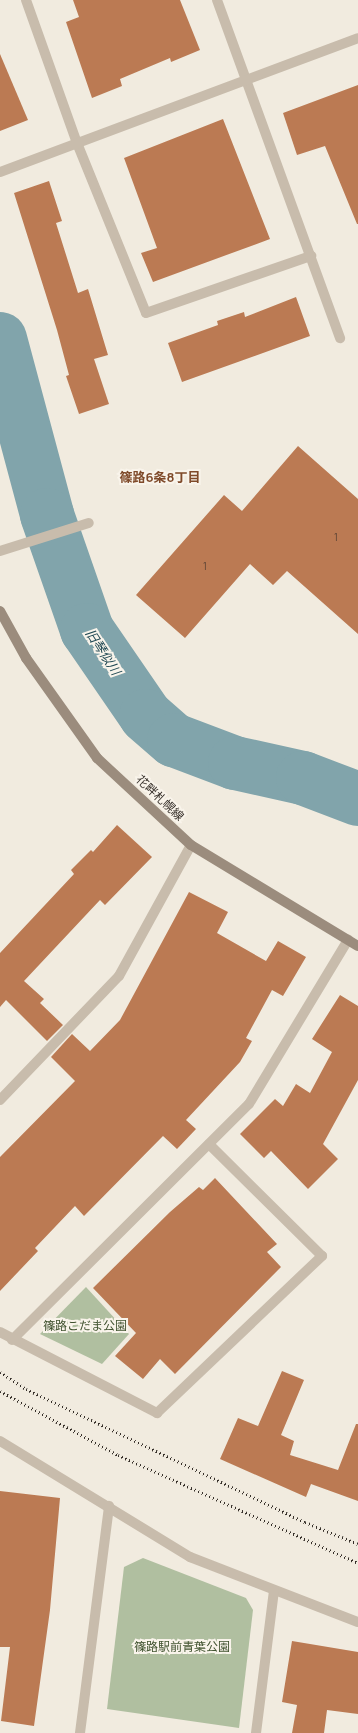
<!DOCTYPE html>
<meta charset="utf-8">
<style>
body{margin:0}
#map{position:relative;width:358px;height:1733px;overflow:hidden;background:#f1ebdf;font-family:Manrope,"Noto Sans JP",sans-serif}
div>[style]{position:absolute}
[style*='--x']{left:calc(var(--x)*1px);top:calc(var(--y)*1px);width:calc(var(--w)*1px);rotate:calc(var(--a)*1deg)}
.green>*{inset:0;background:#b0bfa0}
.river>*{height:54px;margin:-27px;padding:0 27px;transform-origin:27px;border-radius:27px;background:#81a4ab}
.building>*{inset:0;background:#bb7a53}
.lane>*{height:10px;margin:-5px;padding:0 5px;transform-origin:5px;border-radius:5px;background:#c8bcac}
.street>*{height:10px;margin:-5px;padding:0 5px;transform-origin:5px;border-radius:5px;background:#c8bcac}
.secondary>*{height:10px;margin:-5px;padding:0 5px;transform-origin:5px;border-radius:5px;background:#9b8c7d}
.rail>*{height:3px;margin-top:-1.5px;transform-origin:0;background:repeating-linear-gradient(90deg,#37302a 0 1px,transparent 0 4px)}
span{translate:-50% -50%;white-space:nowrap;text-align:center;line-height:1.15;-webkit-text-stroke:4px #f9f4eb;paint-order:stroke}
.number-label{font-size:10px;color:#584234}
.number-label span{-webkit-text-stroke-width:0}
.street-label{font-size:12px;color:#37302a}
.park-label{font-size:12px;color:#415330}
.neighbourhood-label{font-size:13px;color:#7f4a2a;font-weight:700}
.water-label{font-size:13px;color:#234b55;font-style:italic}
</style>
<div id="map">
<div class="green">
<i style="clip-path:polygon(86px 1287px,129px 1334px,102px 1364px,40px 1334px)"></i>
<i style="clip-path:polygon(143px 1558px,246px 1598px,253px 1610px,239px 1728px,107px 1709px,124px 1567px)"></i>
</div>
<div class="river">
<i style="--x:0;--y:339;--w:182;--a:75"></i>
<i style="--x:47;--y:515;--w:122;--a:70.8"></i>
<i style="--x:87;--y:630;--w:104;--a:55.5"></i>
<i style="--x:146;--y:716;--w:37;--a:41"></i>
<i style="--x:174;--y:740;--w:65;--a:20.7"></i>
<i style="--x:235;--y:763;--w:70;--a:12.4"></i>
<i style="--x:303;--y:778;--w:59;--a:20.9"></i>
</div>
<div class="building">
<i style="clip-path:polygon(73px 0,180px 0,200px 50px,171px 62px,170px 58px,120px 79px,122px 86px,92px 98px,66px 22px,79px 17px)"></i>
<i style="clip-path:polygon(0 54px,28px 120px,0 131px)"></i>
<i style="clip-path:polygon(358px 85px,358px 224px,357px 224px,325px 146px,297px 155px,283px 113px)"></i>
<i style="clip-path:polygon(223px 119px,270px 239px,153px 282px,141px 253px,157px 248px,124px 158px)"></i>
<i style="clip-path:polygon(49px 181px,62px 221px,56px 223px,78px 293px,88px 289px,108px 355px,94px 359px,109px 404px,79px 414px,66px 376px,69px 375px,57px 330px,14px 193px)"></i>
<i style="clip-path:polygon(296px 297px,310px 336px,182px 382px,168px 343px,218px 325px,217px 321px,244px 312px,245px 317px)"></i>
<i style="clip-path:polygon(298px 446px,358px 499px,358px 634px,287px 571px,273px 585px,250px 564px,185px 638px,136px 595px,224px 495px,242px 511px)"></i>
<i style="clip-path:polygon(117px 825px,152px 857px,105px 905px,100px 900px,24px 981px,44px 999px,40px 1003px,63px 1025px,47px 1041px,6px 1000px,0 1007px,0 953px,74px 874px,71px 870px,91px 850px,93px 852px)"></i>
<i style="clip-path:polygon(189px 892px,228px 912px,217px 933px,266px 961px,278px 941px,306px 957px,283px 996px,272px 990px,246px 1038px,252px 1041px,240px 1062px,186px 1120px,196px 1129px,177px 1149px,163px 1136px,84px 1216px,75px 1206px,35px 1248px,38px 1251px,0 1291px,0 1157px,75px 1081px,51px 1057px,72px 1034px,90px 1051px,120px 1020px)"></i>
<i style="clip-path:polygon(340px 995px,358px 1006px,358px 1080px,323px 1144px,338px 1159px,308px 1189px,271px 1151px,264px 1158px,240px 1134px,275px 1099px,283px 1106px,296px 1084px,310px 1093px,332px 1052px,312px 1039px)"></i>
<i style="clip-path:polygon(215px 1178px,277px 1244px,267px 1252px,281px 1267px,175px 1374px,160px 1359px,143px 1379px,115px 1356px,136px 1333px,93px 1288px,170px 1212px,199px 1187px,203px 1190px)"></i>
<i style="clip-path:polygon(282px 1371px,304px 1380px,281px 1435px,294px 1441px,290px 1455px,338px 1470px,356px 1424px,358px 1424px,358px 1501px,311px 1484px,306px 1497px,220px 1459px,238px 1418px,258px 1426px)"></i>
<i style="clip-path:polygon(0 1491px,60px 1498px,50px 1610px,34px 1726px,1px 1721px,10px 1647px,0 1647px)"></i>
<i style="clip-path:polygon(292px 1641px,358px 1652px,358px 1714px,327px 1710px,324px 1733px,292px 1733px,297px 1705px,282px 1702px)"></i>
</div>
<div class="lane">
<i style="--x:0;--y:551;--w:93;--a:-17.5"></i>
</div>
<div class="street">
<i style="--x:26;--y:0;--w:152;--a:70.4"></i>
<i style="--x:77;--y:143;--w:183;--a:67.9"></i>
<i style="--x:146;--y:313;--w:175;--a:-19.1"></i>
<i style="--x:217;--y:0;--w:360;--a:70"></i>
<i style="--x:0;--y:172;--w:382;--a:-20.5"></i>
<i style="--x:0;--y:1100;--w:172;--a:-46.2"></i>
<i style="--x:119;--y:976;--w:149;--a:-61.2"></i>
<i style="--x:0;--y:1332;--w:177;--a:27.3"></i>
<i style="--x:157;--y:1413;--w:228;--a:-43.6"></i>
<i style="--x:322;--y:1256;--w:159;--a:-135.3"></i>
<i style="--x:12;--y:1340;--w:334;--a:-44.9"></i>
<i style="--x:249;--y:1104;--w:192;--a:-58.9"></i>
<i style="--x:0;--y:1441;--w:223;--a:31.4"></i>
<i style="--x:190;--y:1557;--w:180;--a:21.2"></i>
<i style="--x:80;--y:1733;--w:229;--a:-82.7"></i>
<i style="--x:256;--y:1733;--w:143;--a:-82.8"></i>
</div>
<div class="secondary">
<i style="--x:0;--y:611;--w:54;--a:61"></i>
<i style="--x:26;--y:658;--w:123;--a:54.6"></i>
<i style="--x:97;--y:758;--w:128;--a:42.8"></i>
<i style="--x:191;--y:845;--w:195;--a:31.2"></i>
</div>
<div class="rail">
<i style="--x:0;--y:1372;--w:31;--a:33"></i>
<i style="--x:26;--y:1389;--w:309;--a:25.5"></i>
<i style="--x:305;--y:1522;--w:57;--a:22.5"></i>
<i style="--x:0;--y:1391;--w:134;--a:28.5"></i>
<i style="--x:118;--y:1455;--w:263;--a:24.2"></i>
</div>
<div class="number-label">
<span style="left:336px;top:538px">1</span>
<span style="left:205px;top:567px">1</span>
</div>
<div class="street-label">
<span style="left:160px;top:798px;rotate:43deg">花畔札幌線</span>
</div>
<div class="park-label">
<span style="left:85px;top:1326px">篠路こだま公園</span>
<span style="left:182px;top:1647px">篠路駅前青葉公園</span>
</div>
<div class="neighbourhood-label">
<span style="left:160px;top:477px">篠路6条8丁目</span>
</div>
<div class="water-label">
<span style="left:103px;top:652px;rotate:57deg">旧琴似川</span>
</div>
</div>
